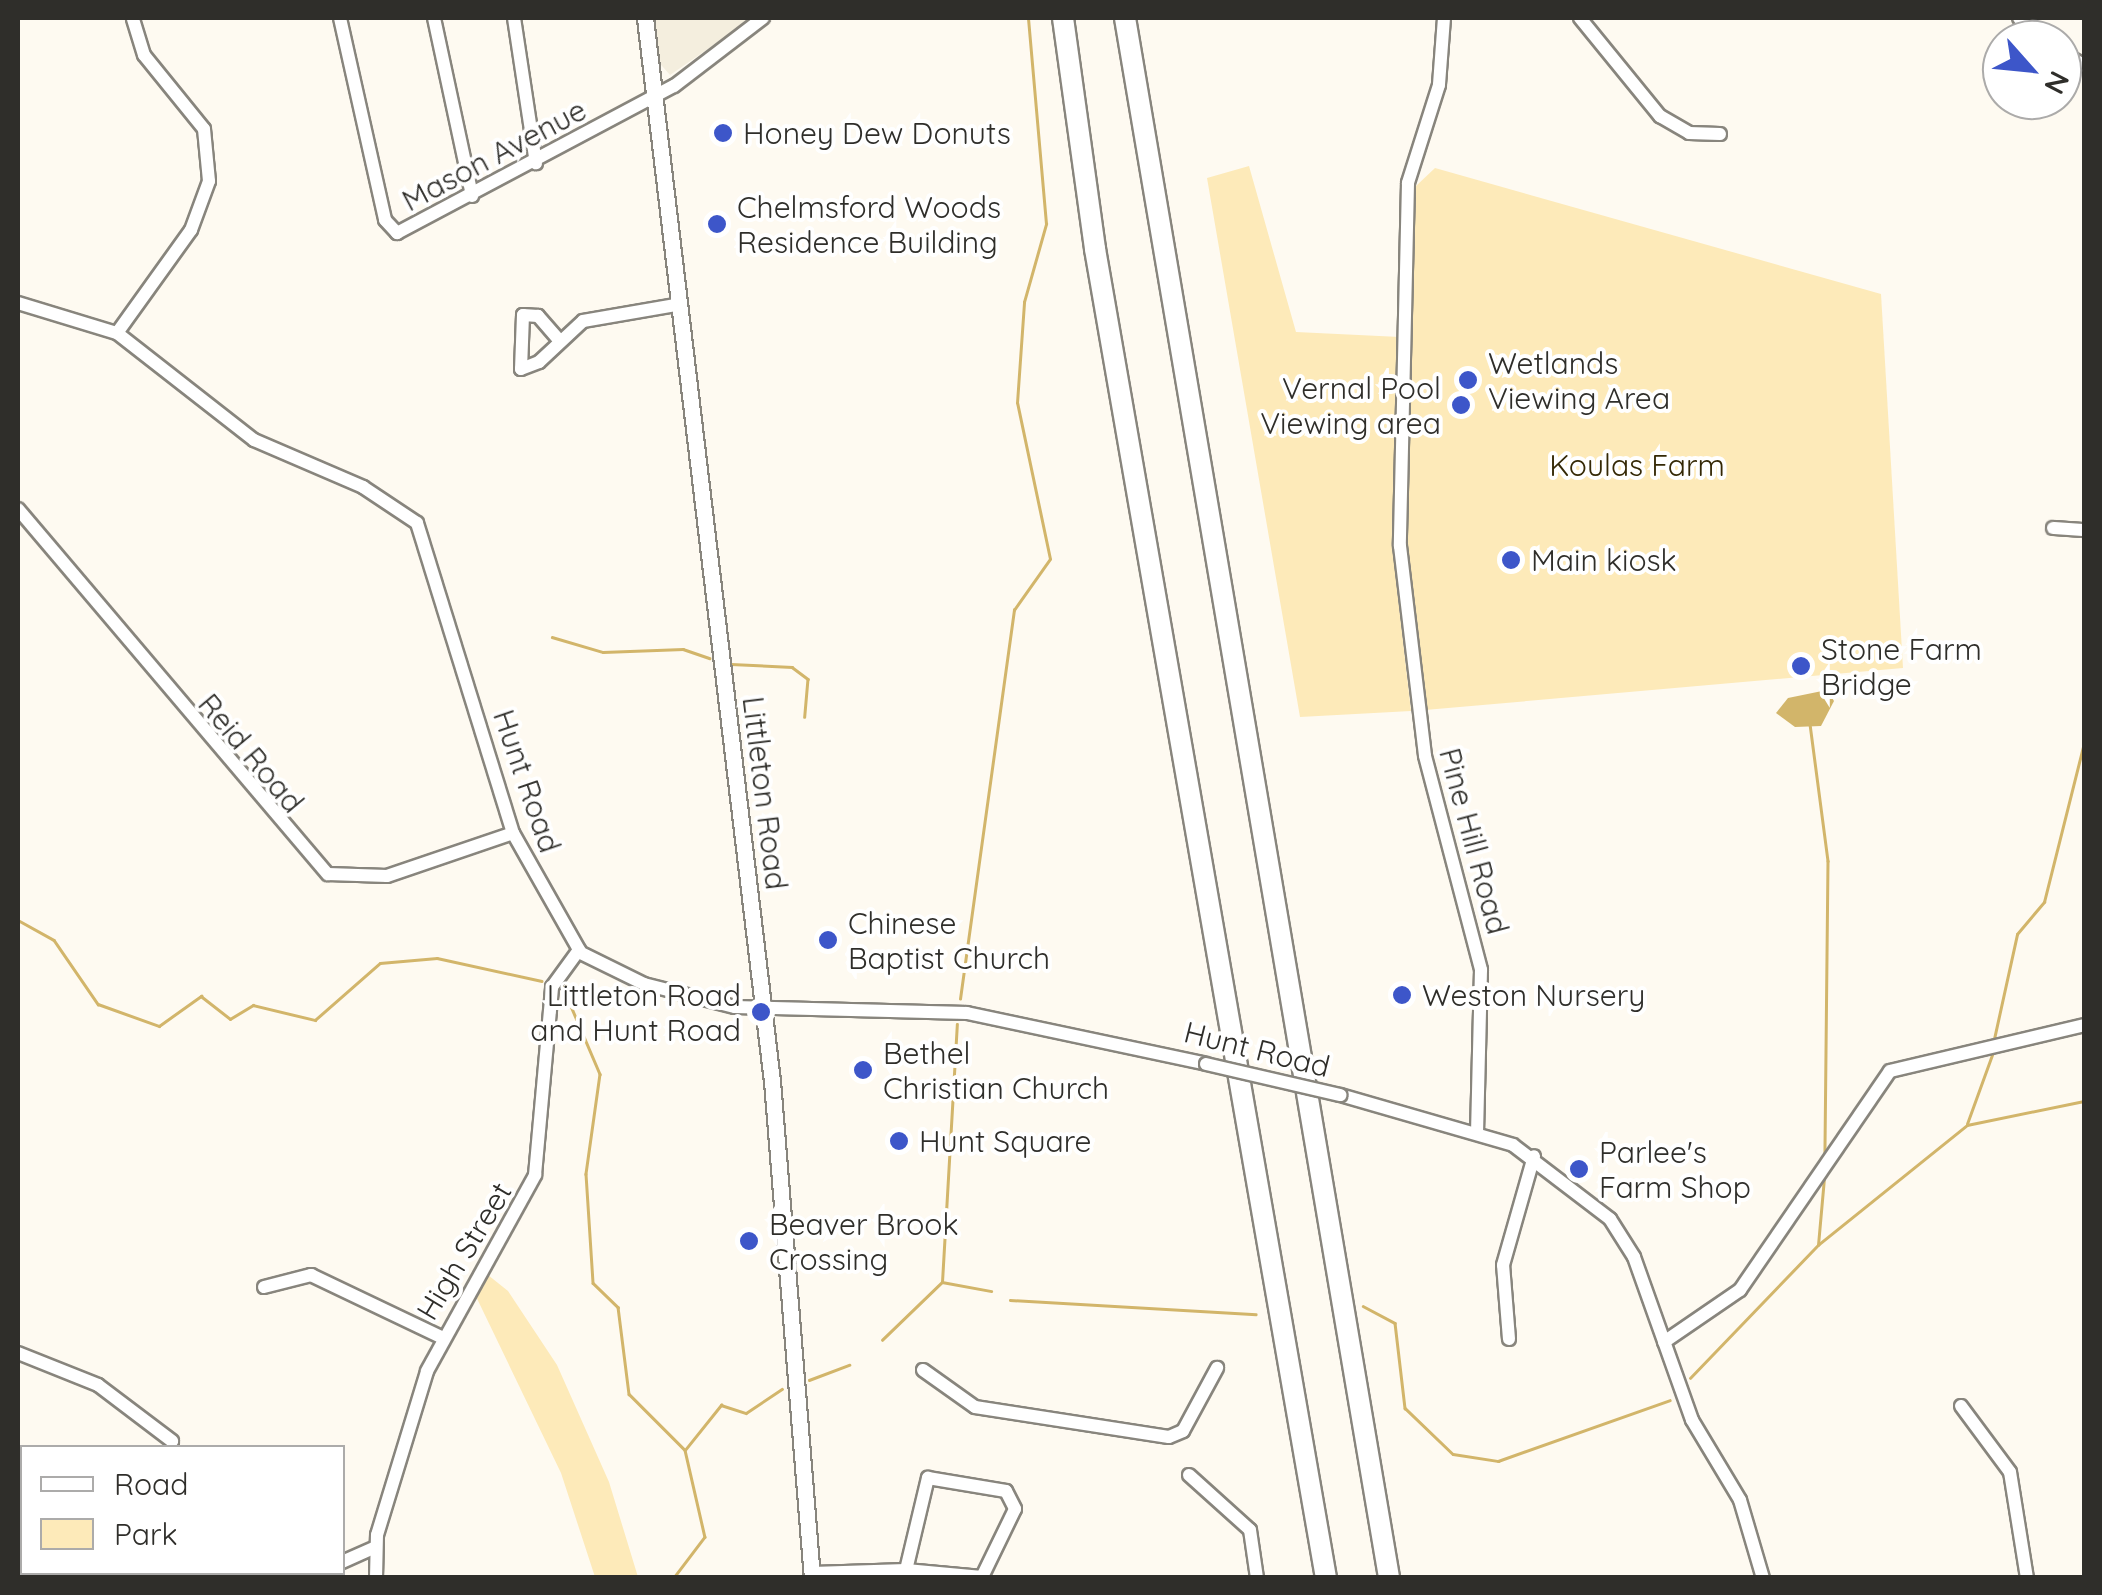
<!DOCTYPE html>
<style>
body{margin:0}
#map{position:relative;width:2102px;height:1595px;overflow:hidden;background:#fefaf1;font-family:Quicksand,sans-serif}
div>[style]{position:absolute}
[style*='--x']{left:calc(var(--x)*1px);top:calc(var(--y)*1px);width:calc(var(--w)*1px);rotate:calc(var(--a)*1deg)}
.built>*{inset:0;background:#f4eede}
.green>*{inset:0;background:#fdeab9}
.water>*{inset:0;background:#d2b56a}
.stream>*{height:2.5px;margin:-1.25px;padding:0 1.25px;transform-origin:1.25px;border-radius:1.25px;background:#d2b56a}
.roads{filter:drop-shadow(2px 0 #88857d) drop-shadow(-2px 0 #88857d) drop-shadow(0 2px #88857d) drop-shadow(0 -2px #88857d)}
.minor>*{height:12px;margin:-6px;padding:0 6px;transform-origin:6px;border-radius:6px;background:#fff}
.major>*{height:15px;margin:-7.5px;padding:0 7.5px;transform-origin:7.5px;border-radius:7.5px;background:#fff}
.highway>*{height:20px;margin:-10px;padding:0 10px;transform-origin:10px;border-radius:10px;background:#fff}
.bridges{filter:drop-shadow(2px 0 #88857d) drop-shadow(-2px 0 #88857d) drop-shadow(0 2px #88857d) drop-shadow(0 -2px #88857d)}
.minor-bridge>*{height:12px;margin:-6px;padding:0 6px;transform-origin:6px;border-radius:6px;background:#fff}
.dots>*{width:28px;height:28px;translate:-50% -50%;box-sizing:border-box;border:5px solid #fff;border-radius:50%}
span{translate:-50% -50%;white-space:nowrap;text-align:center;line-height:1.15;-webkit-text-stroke:8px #fff;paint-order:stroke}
.poi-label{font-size:30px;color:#2f2e2a}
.left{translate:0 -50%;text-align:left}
.right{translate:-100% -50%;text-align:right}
.street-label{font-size:30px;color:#2f2e2a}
.park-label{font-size:30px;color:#342805}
.frame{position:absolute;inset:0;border:20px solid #2f2e2a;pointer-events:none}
.legend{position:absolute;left:20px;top:1445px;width:325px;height:130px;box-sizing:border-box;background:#fff;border:2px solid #acabaa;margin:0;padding:12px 18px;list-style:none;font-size:30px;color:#2f2e2a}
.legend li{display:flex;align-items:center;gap:20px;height:50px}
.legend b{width:50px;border:2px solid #acabaa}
.north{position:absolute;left:1982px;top:20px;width:100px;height:100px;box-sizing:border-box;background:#fff;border:2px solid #acabaa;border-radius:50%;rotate:117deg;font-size:28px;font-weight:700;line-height:40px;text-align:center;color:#2f2e2a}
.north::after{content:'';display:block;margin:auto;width:35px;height:45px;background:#3d56c9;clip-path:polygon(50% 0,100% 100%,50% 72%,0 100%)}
</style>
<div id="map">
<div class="built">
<i style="clip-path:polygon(652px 18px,753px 18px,670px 75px,656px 59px)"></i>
</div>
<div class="green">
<i style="clip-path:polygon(1249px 166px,1296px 332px,1400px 337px,1394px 562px,1411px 711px,1300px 717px,1207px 178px)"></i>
<i style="clip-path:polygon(1435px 168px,1881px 294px,1903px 668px,1425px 710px,1407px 558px,1409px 399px,1416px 186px)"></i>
<i style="clip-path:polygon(478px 1267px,508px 1291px,557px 1365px,609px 1482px,638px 1577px,595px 1577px,561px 1473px,469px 1282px)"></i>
</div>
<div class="water">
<i style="clip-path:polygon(1827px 690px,1834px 701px,1821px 726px,1795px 727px,1776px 713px,1788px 698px)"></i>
</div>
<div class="stream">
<i style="--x:552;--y:637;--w:53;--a:16.4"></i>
<i style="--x:603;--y:652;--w:80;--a:-2.1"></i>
<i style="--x:683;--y:649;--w:28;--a:19"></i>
<i style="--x:731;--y:664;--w:61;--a:2.8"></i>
<i style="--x:792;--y:667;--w:20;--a:37"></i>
<i style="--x:808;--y:679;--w:38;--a:95"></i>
<i style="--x:1810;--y:724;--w:138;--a:82.5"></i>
<i style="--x:1828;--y:861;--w:294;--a:90.6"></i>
<i style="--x:18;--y:920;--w:41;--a:29.1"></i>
<i style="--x:54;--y:940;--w:78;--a:55.5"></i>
<i style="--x:98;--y:1004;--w:65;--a:19.8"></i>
<i style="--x:159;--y:1026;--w:52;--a:-35.5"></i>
<i style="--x:201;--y:996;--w:37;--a:38"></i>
<i style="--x:230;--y:1019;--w:27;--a:-31"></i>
<i style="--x:253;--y:1005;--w:64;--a:13.6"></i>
<i style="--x:315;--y:1020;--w:86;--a:-41.2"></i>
<i style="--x:380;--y:963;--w:57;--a:-5"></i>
<i style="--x:437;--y:958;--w:107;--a:12.4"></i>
<i style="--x:562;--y:985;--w:97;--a:66.9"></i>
<i style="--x:600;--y:1074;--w:101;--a:98"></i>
<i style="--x:586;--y:1174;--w:109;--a:86.3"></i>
<i style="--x:593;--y:1283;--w:35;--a:44"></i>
<i style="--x:618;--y:1307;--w:88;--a:82.8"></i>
<i style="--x:629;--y:1394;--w:79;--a:45"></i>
<i style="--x:685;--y:1450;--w:89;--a:77.1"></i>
<i style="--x:705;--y:1537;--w:51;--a:127.1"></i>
<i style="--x:960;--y:999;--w:393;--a:-82.1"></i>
<i style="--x:1014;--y:610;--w:62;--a:-54.8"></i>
<i style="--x:1050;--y:559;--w:159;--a:-101.9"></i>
<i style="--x:1017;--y:403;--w:101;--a:-86"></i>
<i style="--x:1024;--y:302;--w:81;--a:-74.2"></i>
<i style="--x:1046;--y:224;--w:207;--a:-95"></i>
<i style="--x:1994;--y:1039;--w:107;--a:-77.6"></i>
<i style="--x:2017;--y:934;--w:42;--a:-49.8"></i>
<i style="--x:2044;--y:902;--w:164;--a:-75.9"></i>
<i style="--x:1967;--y:1124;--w:77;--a:-70.1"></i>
<i style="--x:1818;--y:1245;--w:67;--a:-84.9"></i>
<i style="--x:942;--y:1282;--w:258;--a:-86.7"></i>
<i style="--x:1010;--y:1300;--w:246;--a:3.3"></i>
<i style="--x:1363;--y:1306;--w:36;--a:28"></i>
<i style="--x:1395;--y:1323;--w:86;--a:83.3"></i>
<i style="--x:1405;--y:1408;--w:66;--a:43.8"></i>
<i style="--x:1453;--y:1454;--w:46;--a:8.8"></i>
<i style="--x:1498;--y:1461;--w:182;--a:-19.5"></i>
<i style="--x:882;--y:1340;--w:83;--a:-44"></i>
<i style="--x:942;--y:1282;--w:50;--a:10.4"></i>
<i style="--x:1690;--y:1378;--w:185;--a:-46.1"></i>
<i style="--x:1818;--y:1245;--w:191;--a:-38.8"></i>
<i style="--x:1967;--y:1125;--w:119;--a:-11.6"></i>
<i style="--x:809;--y:1380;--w:43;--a:-20.6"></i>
<i style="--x:685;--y:1450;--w:58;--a:-51.3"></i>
<i style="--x:721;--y:1405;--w:26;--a:18"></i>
<i style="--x:746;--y:1413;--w:43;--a:-33.7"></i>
</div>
<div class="roads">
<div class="minor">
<i style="--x:340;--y:18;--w:207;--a:77.4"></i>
<i style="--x:385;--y:220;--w:18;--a:47"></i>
<i style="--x:397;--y:233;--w:314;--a:-28"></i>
<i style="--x:674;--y:86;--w:112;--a:-37.4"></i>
<i style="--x:434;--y:18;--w:182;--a:77.9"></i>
<i style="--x:514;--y:18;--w:147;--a:81.4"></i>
<i style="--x:1444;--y:18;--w:67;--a:94.3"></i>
<i style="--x:1439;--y:85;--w:103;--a:107.6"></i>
<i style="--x:1408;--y:183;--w:363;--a:91.3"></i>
<i style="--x:1400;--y:546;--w:211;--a:83.2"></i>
<i style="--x:1425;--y:756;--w:221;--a:75.3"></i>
<i style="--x:1481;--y:970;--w:160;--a:91.4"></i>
<i style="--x:1580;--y:18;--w:127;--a:50.8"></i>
<i style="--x:1660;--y:116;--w:34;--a:30"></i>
<i style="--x:1689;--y:133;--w:31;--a:2"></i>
<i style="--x:2019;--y:18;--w:31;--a:45"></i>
<i style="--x:2062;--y:53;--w:25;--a:29"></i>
<i style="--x:18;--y:303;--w:103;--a:16.9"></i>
<i style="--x:117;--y:333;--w:174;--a:38"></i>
<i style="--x:254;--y:440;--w:119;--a:23.3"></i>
<i style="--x:363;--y:487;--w:65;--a:33.7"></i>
<i style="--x:417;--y:523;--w:325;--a:72.8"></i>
<i style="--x:513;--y:833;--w:138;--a:60.5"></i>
<i style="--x:581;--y:953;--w:70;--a:26.2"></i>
<i style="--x:644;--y:984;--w:94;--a:14.2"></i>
<i style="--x:735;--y:1007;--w:232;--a:1.5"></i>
<i style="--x:967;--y:1013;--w:244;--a:12"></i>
<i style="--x:117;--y:333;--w:127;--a:-54.3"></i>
<i style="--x:191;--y:230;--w:52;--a:-69.8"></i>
<i style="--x:209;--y:181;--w:52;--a:-95.5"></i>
<i style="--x:204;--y:129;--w:95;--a:-129"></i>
<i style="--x:144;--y:55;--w:38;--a:-107"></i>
<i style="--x:559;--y:340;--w:32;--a:-131"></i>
<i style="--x:538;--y:316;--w:15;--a:-176"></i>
<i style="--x:523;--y:315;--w:54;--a:92.1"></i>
<i style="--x:521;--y:369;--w:19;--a:-21"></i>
<i style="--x:539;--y:362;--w:60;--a:-43"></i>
<i style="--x:583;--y:321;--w:94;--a:-9.8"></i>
<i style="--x:18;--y:509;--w:479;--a:49.7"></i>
<i style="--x:328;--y:874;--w:59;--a:1.9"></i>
<i style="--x:387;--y:876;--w:133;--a:-18.8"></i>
<i style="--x:2053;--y:528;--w:31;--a:4"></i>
<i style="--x:1340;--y:1095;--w:180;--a:16.1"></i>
<i style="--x:1513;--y:1145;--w:122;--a:37.3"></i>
<i style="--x:1610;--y:1219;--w:45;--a:57.7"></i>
<i style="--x:1634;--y:1257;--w:173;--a:70.4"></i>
<i style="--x:1692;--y:1420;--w:93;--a:59"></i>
<i style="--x:1740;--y:1500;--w:81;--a:73.6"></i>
<i style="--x:264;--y:1287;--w:49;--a:-14.3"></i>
<i style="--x:311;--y:1275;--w:144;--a:25.5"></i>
<i style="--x:1509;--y:1339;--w:74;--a:-94.6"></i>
<i style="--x:1503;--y:1265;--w:113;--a:-74.1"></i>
<i style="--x:1664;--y:1342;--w:92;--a:-34.4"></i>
<i style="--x:1740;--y:1290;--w:265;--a:-55.6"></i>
<i style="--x:1890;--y:1071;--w:199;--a:-13.3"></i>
<i style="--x:18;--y:1353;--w:86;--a:21.8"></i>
<i style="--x:98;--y:1385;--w:93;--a:37.1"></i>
<i style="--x:923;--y:1370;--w:64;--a:35.4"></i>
<i style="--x:975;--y:1407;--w:196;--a:8.8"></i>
<i style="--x:1169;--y:1437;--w:15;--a:-23"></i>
<i style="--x:1183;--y:1431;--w:72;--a:-61.6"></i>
<i style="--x:1961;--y:1406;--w:82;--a:53.4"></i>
<i style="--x:2010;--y:1472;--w:107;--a:80.9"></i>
<i style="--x:1189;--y:1475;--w:82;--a:42"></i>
<i style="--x:1250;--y:1530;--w:49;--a:81.7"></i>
<i style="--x:18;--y:1496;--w:4;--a:27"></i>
<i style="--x:342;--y:1562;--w:36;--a:-24"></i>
<i style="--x:812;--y:1573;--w:94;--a:-1.8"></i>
<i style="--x:906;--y:1570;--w:95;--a:-76.6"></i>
<i style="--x:928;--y:1478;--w:79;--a:9.5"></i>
<i style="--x:1006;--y:1491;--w:20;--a:63"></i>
<i style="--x:1015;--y:1509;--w:76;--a:115.9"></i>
<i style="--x:982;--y:1577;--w:76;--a:-174.7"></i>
<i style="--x:376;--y:1578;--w:43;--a:-88.7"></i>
<i style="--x:377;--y:1535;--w:171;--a:-73"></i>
<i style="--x:427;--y:1371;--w:224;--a:-61.1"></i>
<i style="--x:535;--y:1175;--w:189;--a:-84.8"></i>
<i style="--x:552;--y:987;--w:46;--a:-53.9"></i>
</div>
<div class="major">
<i style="--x:645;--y:18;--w:1071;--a:83.19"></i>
<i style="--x:772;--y:1081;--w:499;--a:85.4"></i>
</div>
<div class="highway">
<i style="--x:1063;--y:18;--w:233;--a:82.1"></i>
<i style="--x:1095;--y:249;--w:1349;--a:80.14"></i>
<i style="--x:1125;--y:18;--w:1582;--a:80.39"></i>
</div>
</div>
<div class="bridges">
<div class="minor-bridge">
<i style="--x:1206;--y:1064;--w:138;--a:13"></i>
</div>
</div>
<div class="dots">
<i style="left:723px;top:133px;background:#3d56c9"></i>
<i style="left:717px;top:224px;background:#3d56c9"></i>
<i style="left:1468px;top:380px;background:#3d56c9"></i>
<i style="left:1461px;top:405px;background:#3d56c9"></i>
<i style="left:1511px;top:560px;background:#3d56c9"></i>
<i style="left:1801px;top:666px;background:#3d56c9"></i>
<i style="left:828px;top:940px;background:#3d56c9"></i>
<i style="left:1402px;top:995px;background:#3d56c9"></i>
<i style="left:761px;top:1012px;background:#3d56c9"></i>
<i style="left:863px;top:1070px;background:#3d56c9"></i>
<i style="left:899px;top:1141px;background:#3d56c9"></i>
<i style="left:1579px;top:1169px;background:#3d56c9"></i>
<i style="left:749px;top:1241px;background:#3d56c9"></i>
</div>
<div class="poi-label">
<span class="left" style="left:743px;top:133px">Honey Dew Donuts</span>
<span class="left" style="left:737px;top:224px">Chelmsford Woods<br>Residence Building</span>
<span class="left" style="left:1488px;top:380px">Wetlands<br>Viewing Area</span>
<span class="right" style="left:1441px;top:405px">Vernal Pool<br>Viewing area</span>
<span class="left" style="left:1531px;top:560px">Main kiosk</span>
<span class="left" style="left:1821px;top:666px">Stone Farm<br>Bridge</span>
<span class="left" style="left:848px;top:940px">Chinese<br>Baptist Church</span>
<span class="right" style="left:741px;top:1012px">Littleton Road<br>and Hunt Road</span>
<span class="left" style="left:1422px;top:995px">Weston Nursery</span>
<span class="left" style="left:883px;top:1070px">Bethel<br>Christian Church</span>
<span class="left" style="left:919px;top:1141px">Hunt Square</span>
<span class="left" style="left:1599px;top:1169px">Parlee's<br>Farm Shop</span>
<span class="left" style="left:769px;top:1241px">Beaver Brook<br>Crossing</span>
</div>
<div class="street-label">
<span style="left:494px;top:155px;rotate:-28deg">Mason Avenue</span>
<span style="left:251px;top:753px;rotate:50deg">Reid Road</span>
<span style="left:527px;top:781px;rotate:71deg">Hunt Road</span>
<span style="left:765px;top:793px;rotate:83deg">Littleton Road</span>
<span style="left:1474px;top:841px;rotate:75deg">Pine Hill Road</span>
<span style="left:1257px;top:1049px;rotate:14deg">Hunt Road</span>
<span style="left:464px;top:1251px;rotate:-59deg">High Street</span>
</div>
<div class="park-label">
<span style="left:1637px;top:465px">Koulas Farm</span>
</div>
<div class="frame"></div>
<ul class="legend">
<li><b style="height:12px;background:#fff"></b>Road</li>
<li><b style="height:28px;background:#fdeab9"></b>Park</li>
</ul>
<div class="north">N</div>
</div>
